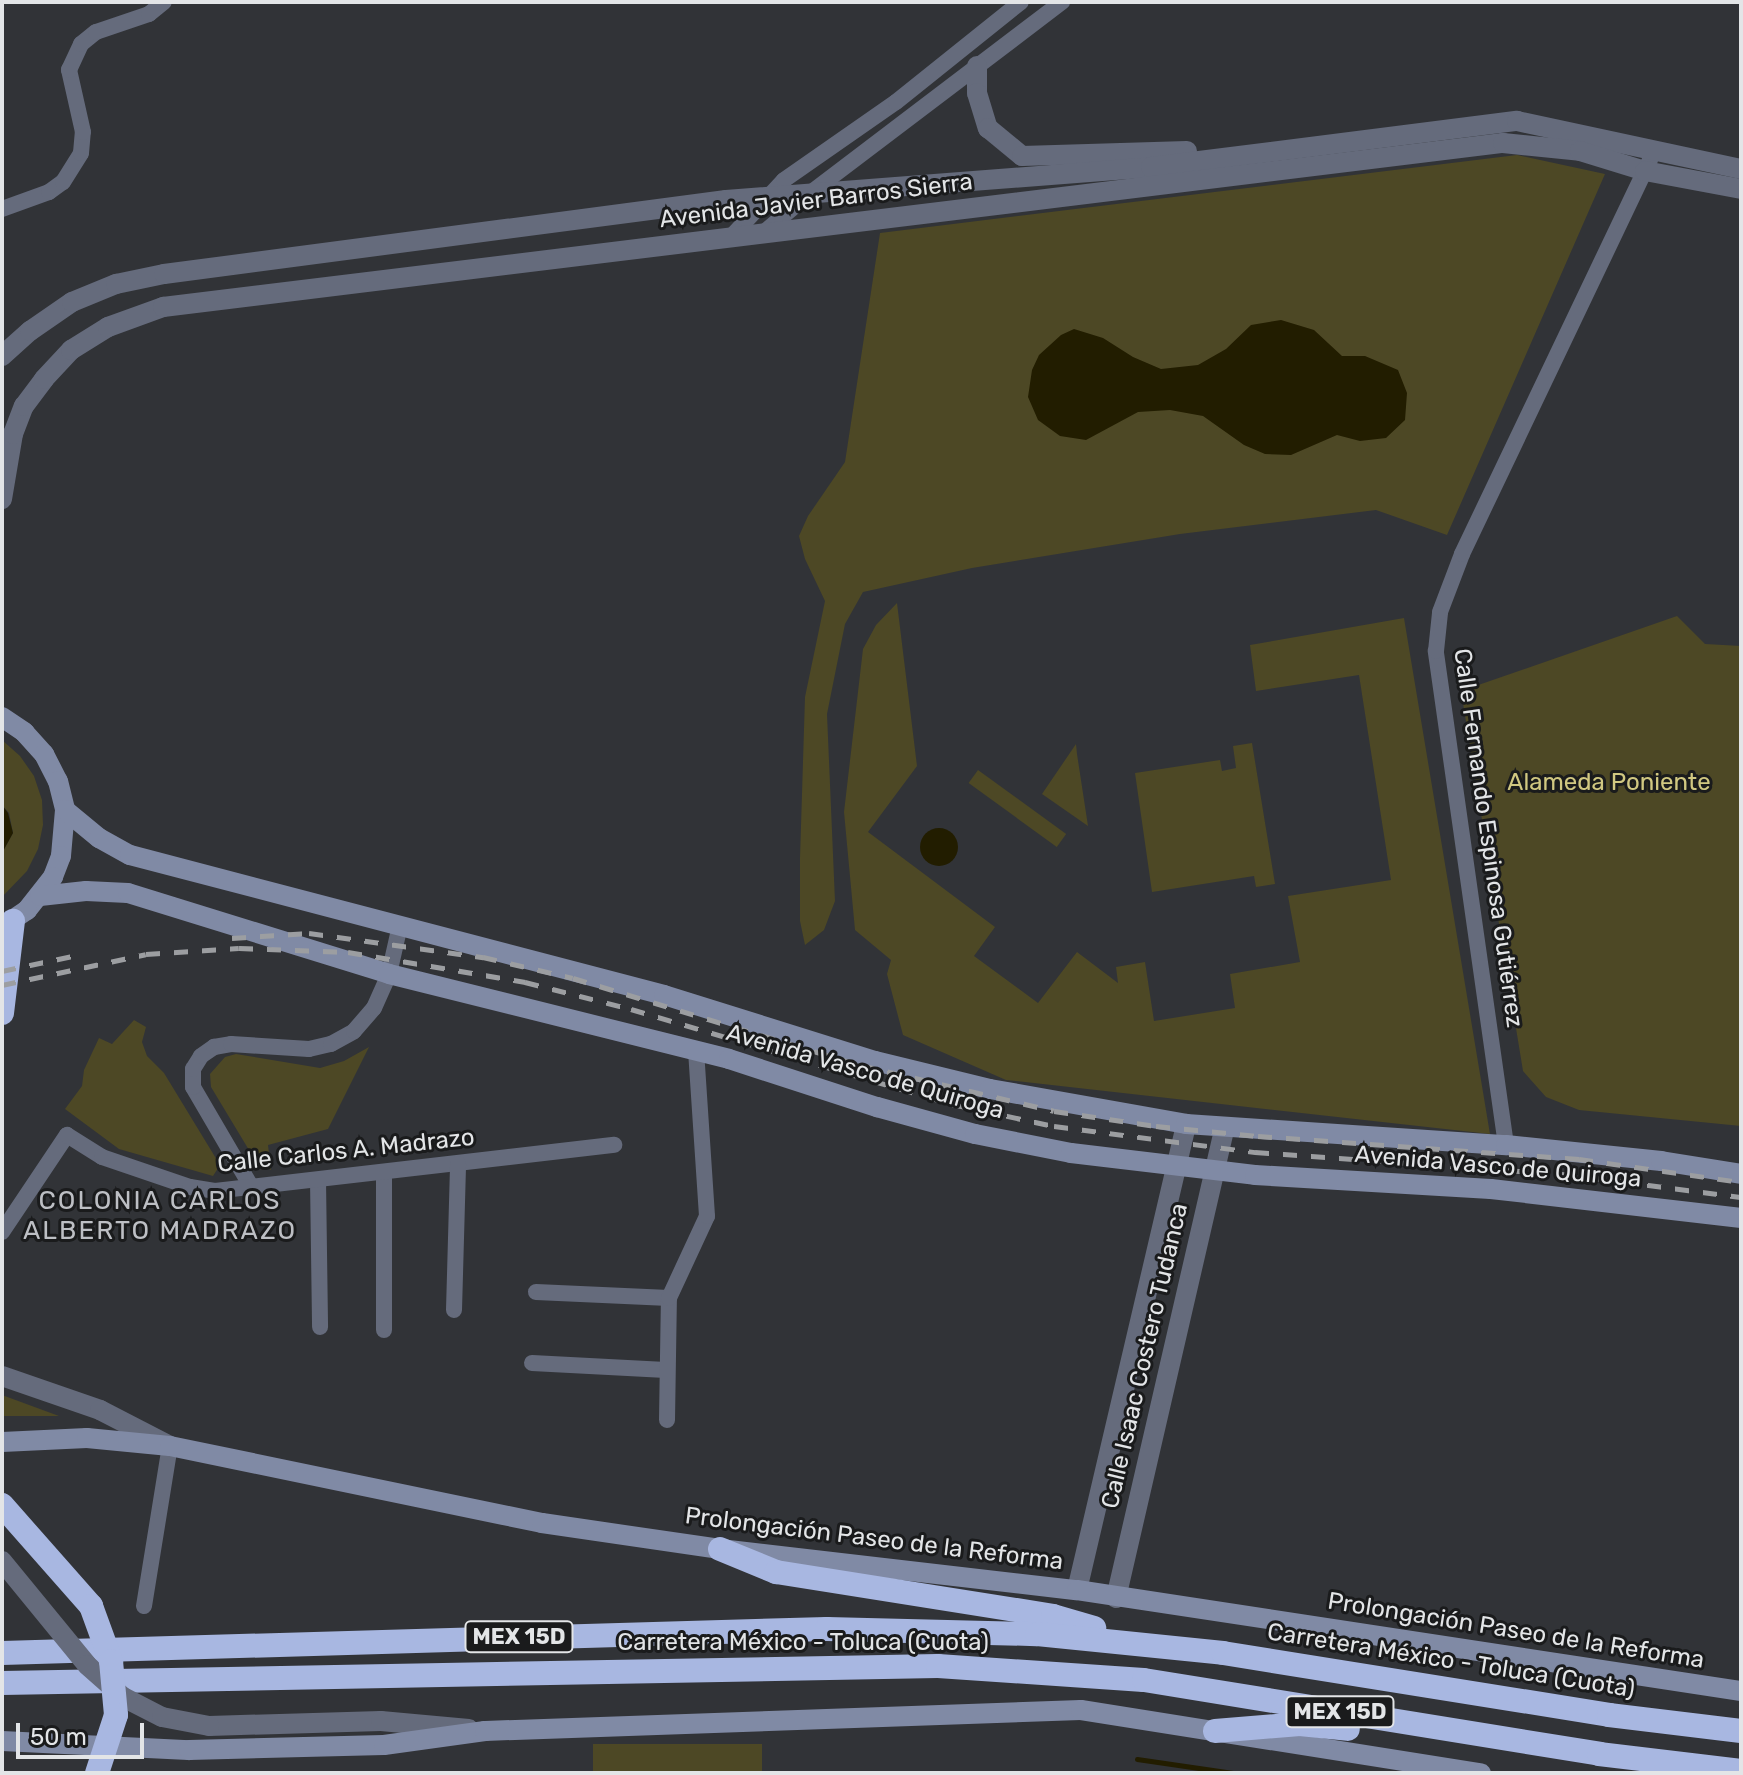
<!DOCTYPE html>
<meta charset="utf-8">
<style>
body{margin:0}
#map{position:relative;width:1743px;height:1775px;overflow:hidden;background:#313337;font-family:Rubik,sans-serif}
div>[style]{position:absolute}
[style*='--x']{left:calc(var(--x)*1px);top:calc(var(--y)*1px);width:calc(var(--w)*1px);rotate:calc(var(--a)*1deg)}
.green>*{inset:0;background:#4d4825;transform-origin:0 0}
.water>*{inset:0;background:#221d00}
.round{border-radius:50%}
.stream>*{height:5px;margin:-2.5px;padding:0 2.5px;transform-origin:2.5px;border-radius:2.5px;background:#221d00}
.minor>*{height:16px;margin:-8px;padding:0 8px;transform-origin:8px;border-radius:8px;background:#656b7c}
.tertiary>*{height:20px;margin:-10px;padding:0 10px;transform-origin:10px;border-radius:10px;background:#656b7c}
.secondary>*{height:20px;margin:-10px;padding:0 10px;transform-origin:10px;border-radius:10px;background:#808aa5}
.motorway>*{height:24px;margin:-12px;padding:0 12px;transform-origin:12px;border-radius:12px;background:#a8b7e1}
.rail>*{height:5px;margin-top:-2.5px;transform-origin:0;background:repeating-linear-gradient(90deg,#9c9ea1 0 14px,transparent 0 28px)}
.tertiary-bridge>*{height:20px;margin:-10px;padding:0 10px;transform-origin:10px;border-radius:10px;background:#656b7c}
.motorway-bridge>*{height:24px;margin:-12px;padding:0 12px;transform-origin:12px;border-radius:12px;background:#a8b7e1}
span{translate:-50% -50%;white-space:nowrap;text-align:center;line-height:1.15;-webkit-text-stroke:6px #1a1b1c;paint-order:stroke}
.shield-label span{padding:2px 6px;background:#1a1b1c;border:2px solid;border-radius:6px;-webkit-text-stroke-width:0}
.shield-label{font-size:22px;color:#e3e5e7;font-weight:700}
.street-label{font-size:24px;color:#e3e5e7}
.park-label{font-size:24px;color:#d1c881}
.neighbourhood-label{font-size:26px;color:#bdbfc4;letter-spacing:2px}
.frame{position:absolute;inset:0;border:4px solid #e3e5e7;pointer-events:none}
.scale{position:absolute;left:16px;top:1723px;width:128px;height:36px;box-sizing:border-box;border:4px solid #e3e5e7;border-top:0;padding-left:10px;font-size:24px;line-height:28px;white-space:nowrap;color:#e3e5e7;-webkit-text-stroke:6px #1a1b1c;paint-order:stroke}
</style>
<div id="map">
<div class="green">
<i style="clip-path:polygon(1517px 155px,1605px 174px,1447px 535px,1376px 510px,1180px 534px,972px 568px,863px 592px,845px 624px,827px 714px,835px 901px,824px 930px,805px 945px,800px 921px,800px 858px,805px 697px,825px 601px,805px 559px,799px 536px,808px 516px,845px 462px,880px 233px)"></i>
<i style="clip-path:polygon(897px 603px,917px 766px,868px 832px,995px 927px,974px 956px,1038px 1003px,1077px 952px,1118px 983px,1116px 967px,1145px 962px,1154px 1021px,1235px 1008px,1230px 974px,1300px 962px,1288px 896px,1391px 880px,1359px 675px,1256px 691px,1250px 645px,1404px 618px,1490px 1134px,1006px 1080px,903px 1035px,887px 974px,891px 960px,855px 930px,844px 812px,863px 649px,876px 625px)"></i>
<i style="clip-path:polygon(1677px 616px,1705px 644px,1741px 646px,1741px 1126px,1579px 1110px,1546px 1097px,1523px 1071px,1461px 691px)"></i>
<i style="clip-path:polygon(2px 740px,20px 756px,34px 776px,42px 800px,43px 825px,38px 849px,27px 871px,2px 897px,2px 853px,13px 833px,9px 813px,2px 805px)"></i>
<i style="clip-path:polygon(1252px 743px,1275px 884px,1256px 887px,1254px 876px,1152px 892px,1135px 773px,1220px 760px,1222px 771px,1236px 768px,1233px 746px)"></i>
<i style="clip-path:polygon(1076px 744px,1077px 754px,1088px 826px,1042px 794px)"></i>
<i style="left:978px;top:770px;width:109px;height:16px;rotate:36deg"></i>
<i style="clip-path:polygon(134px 1020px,146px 1027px,142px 1042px,147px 1056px,164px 1073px,220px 1165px,213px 1176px,119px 1149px,65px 1109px,82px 1086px,84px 1070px,99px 1038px,112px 1044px)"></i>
<i style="clip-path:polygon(369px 1047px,328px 1129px,268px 1145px,271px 1170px,255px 1160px,211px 1087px,210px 1074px,225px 1057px,236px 1054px,320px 1068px,344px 1061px)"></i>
<i style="clip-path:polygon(2px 1395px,59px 1416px,2px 1416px)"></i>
<i style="left:593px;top:1744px;width:169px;height:32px"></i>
</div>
<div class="water">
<i style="clip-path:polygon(1281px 320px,1314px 330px,1342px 356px,1365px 356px,1398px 370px,1407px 393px,1405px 420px,1386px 438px,1360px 441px,1337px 435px,1291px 455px,1265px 454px,1244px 445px,1203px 416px,1170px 410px,1138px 412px,1086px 440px,1060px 436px,1038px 420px,1028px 397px,1032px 370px,1039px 355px,1061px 335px,1074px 329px,1103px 338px,1133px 357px,1161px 369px,1198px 365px,1226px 349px,1251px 325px)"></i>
<i style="clip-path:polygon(2px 805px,8px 813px,13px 833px,2px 853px)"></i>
<i class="round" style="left:920px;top:828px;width:38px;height:38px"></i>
</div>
<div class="stream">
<i style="--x:1137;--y:1759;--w:97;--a:8.3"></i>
</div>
<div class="minor">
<i style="--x:2;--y:209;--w:50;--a:-19.9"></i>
<i style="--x:49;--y:192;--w:17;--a:-36"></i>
<i style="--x:63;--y:182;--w:34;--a:-58"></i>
<i style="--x:81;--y:153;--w:21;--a:-85"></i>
<i style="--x:83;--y:132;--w:64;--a:-102.7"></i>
<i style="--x:69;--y:70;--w:29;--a:-65"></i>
<i style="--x:81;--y:44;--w:19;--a:-39"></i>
<i style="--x:96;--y:32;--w:56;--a:-18.8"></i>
<i style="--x:149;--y:14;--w:19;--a:-39"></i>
<i style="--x:762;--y:234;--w:62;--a:-40.4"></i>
<i style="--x:809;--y:194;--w:318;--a:-37.2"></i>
<i style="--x:730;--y:238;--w:79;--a:-47"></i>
<i style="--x:784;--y:180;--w:136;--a:-34.9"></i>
<i style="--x:896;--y:102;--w:160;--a:-38.7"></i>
<i style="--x:1506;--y:1145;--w:499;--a:-98.1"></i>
<i style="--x:1436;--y:651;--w:39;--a:-84"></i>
<i style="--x:1440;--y:612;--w:62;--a:-69.2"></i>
<i style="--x:1462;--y:554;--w:437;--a:-64.5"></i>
<i style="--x:384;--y:1173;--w:157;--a:90"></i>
<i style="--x:318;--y:1180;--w:147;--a:89.2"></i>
<i style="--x:252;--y:1188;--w:117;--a:-120.3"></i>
<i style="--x:193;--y:1087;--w:18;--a:-90"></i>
<i style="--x:193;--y:1069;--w:15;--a:-58"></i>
<i style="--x:201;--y:1056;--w:16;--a:-35"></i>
<i style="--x:214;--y:1047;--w:17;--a:-10"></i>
<i style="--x:231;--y:1044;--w:78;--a:3.7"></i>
<i style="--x:309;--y:1049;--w:23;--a:-13"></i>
<i style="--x:331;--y:1044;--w:26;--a:-29"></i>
<i style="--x:354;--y:1031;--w:30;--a:-49"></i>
<i style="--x:374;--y:1008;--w:37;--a:-66"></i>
<i style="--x:389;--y:974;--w:50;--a:-77.3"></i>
<i style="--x:2;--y:1232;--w:117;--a:-56.2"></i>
<i style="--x:67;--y:1135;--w:41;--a:32.2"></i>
<i style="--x:102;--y:1157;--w:93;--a:18.8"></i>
<i style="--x:190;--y:1187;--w:25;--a:9"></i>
<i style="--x:215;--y:1191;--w:402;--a:-6.6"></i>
<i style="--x:536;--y:1292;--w:133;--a:2.6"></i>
<i style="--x:454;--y:1310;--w:146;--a:-88.4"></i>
<i style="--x:532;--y:1363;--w:134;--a:3"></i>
<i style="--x:667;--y:1420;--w:122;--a:-89.1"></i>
<i style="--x:669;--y:1298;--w:90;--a:-65.1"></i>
<i style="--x:707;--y:1216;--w:166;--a:-93.8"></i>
<i style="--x:144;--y:1606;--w:162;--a:-80.8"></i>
</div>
<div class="tertiary">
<i style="--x:977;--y:66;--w:27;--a:90"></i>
<i style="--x:977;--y:93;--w:37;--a:73"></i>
<i style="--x:988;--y:128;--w:44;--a:39.5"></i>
<i style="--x:1022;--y:156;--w:165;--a:-1.7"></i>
<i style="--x:2;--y:356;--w:38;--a:-42"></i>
<i style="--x:30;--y:331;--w:51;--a:-34.6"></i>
<i style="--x:72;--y:302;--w:48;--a:-22.2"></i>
<i style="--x:116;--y:284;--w:49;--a:-11.8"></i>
<i style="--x:164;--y:274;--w:567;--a:-7.5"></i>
<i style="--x:726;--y:200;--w:426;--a:-4.4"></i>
<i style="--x:1151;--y:167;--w:369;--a:-7.2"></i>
<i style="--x:1517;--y:121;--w:229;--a:12.1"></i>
<i style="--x:2;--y:499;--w:66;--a:-80.4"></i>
<i style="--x:13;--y:434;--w:30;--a:-69"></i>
<i style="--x:24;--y:406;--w:34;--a:-53"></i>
<i style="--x:44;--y:379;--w:40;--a:-47"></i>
<i style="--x:71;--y:350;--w:44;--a:-31.9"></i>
<i style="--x:108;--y:327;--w:59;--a:-20"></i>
<i style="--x:163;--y:307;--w:1350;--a:-6.98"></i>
<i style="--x:1503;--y:143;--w:77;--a:5.9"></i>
<i style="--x:1580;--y:151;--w:68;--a:17.1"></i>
<i style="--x:1645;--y:171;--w:98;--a:10.6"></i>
<i style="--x:2;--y:1376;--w:104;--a:19.1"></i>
<i style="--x:100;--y:1410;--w:79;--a:27.2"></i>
<i style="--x:1077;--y:1590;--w:479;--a:-76.8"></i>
<i style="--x:1116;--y:1598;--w:483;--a:-77"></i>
<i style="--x:209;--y:1726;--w:172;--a:-1.7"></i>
<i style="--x:381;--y:1721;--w:88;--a:5.2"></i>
</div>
<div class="secondary">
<i style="--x:2;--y:717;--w:27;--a:34"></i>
<i style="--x:24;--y:732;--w:30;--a:48"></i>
<i style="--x:44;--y:754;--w:30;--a:63"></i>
<i style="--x:58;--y:781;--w:30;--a:76"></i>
<i style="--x:65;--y:810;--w:46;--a:95"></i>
<i style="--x:61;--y:856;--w:22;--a:111"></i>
<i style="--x:53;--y:877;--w:42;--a:128.2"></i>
<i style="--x:27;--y:910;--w:30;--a:146"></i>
<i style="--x:65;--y:810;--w:44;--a:39.5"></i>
<i style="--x:99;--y:838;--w:35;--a:29"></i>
<i style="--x:130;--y:855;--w:552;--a:14.69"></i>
<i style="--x:664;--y:995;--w:221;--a:17.4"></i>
<i style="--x:875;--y:1061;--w:118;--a:13.7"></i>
<i style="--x:990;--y:1089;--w:199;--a:10.1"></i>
<i style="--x:1186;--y:1124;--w:321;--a:3.8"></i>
<i style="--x:1506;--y:1145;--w:156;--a:5.9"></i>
<i style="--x:1661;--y:1161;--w:81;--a:9.2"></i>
<i style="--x:40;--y:896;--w:46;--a:-6.2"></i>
<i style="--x:86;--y:891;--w:42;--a:2.7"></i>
<i style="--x:128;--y:893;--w:273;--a:17.2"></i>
<i style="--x:389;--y:974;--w:350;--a:14"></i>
<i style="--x:729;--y:1059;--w:156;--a:18"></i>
<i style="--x:877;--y:1107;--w:102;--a:15.4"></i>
<i style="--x:975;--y:1134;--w:98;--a:11.2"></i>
<i style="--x:1071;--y:1153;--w:185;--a:6.8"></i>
<i style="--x:1255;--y:1175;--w:236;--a:3.4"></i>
<i style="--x:1491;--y:1189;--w:252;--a:6.6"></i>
<i style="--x:2;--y:1442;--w:85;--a:-2.7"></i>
<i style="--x:87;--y:1438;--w:83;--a:5.5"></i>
<i style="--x:170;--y:1446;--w:380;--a:11.7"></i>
<i style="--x:542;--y:1523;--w:180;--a:8.3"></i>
<i style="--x:720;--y:1549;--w:359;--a:6.6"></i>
<i style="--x:1077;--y:1590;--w:672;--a:8.65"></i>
<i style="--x:2;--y:1741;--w:187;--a:2.8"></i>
<i style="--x:189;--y:1750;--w:195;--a:-1.5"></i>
<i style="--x:384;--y:1745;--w:102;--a:-7.9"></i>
<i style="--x:485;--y:1731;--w:596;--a:-2.02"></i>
<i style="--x:1081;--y:1710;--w:405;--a:9"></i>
</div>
<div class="motorway">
<i style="--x:2;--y:1013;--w:93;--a:-83.2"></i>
<i style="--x:720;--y:1549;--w:61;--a:22.3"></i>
<i style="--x:776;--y:1572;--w:280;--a:9"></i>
<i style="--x:1053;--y:1616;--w:43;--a:16.3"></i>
<i style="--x:2;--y:1653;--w:825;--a:-1.67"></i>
<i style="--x:827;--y:1629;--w:210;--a:1.4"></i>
<i style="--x:1037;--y:1634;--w:187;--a:5.8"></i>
<i style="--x:1223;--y:1653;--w:391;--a:9.1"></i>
<i style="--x:1609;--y:1715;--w:133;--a:6.9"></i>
<i style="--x:2;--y:1683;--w:936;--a:-1.04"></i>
<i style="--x:938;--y:1666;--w:206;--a:3.9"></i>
<i style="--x:1144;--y:1680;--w:461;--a:9.2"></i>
<i style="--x:1599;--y:1754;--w:143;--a:6.8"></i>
<i style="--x:1215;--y:1731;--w:85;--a:-4.7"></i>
<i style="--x:1300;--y:1724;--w:48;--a:5.9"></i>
</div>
<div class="rail">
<i style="--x:232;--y:938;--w:77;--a:-3.7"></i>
<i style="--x:309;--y:933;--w:176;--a:7.9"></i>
<i style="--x:483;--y:957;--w:92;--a:13.1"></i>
<i style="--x:573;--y:978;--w:300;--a:16.9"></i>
<i style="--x:860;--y:1065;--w:199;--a:13.3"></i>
<i style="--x:1054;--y:1111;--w:103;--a:8.4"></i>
<i style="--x:1156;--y:1126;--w:102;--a:5.6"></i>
<i style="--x:1258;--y:1136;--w:322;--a:4.1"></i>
<i style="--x:1579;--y:1159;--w:164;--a:8.1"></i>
<i style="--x:2;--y:971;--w:77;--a:-12"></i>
<i style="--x:2;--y:985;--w:147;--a:-12.1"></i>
<i style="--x:146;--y:954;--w:93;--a:-3.7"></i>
<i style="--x:239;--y:948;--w:109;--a:2.1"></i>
<i style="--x:348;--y:952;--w:180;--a:9.6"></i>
<i style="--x:525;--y:982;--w:109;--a:14.3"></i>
<i style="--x:631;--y:1009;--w:335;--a:16.5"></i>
<i style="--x:952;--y:1104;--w:104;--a:12.2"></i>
<i style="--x:1054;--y:1126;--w:203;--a:7.4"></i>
<i style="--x:1255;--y:1152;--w:310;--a:4.1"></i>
<i style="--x:1564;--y:1174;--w:178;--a:7.4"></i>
</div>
<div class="tertiary-bridge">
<i style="--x:2;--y:1561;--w:134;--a:50.7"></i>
<i style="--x:87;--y:1665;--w:48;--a:41.6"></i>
<i style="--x:123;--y:1697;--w:44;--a:27.1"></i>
<i style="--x:162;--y:1717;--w:48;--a:10.8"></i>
</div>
<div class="motorway-bridge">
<i style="--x:2;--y:1505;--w:135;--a:48.6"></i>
<i style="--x:91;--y:1606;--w:59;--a:70"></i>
<i style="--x:111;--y:1661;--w:54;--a:84.7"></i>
<i style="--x:116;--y:1715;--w:61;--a:108.1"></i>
</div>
<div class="shield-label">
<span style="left:519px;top:1637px">MEX 15D</span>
<span style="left:1340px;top:1712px">MEX 15D</span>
</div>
<div class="street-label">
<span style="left:816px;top:201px;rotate:-7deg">Avenida Javier Barros Sierra</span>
<span style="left:1488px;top:838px;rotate:82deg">Calle Fernando Espinosa Gutiérrez</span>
<span style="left:865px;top:1072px;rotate:16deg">Avenida Vasco de Quiroga</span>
<span style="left:346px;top:1151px;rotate:-6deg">Calle Carlos A. Madrazo</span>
<span style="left:1498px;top:1167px;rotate:5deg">Avenida Vasco de Quiroga</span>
<span style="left:1145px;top:1356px;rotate:-77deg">Calle Isaac Costero Tudanca</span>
<span style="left:874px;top:1539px;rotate:7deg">Prolongación Paseo de la Reforma</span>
<span style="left:1516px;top:1631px;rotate:9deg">Prolongación Paseo de la Reforma</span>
<span style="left:803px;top:1643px">Carretera México - Toluca (Cuota)</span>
<span style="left:1451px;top:1661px;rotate:9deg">Carretera México - Toluca (Cuota)</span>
</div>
<div class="park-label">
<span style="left:1609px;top:783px">Alameda Poniente</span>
</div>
<div class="neighbourhood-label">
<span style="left:160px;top:1216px">COLONIA CARLOS<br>ALBERTO MADRAZO</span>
</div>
<div class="frame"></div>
<div class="scale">50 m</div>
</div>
